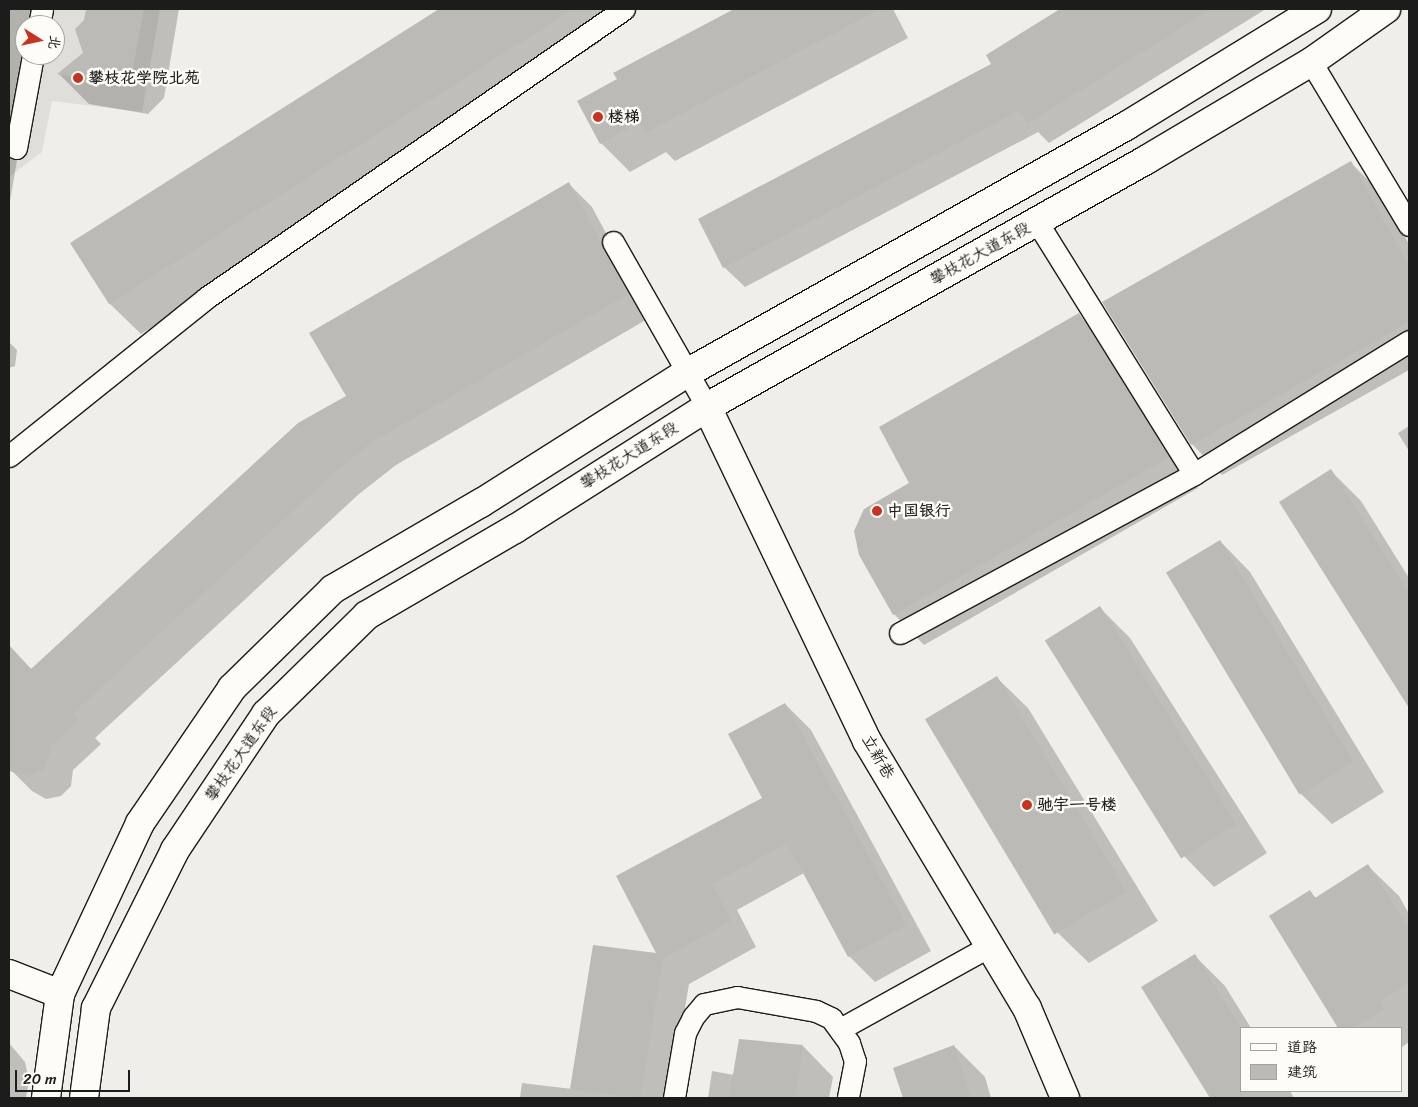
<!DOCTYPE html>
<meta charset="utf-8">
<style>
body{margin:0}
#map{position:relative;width:1418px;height:1107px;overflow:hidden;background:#f0eeea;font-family:Sriracha,"LXGW WenKai TC",sans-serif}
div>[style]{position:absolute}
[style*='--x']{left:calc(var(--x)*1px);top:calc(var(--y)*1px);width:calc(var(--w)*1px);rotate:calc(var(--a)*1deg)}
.built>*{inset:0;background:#e0deda}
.shadow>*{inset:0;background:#0003}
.building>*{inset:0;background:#bbbab6;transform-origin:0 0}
.roads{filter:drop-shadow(1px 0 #1c1c1c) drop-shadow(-1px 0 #1c1c1c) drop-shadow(0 1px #1c1c1c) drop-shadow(0 -1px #1c1c1c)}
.lane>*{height:21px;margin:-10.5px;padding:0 10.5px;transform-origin:10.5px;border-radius:10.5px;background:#fdfcf7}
.street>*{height:28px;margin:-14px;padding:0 14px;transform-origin:14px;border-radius:14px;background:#fdfcf7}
.highway>*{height:28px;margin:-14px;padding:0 14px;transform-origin:14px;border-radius:14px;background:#fdfcf7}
.dots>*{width:14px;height:14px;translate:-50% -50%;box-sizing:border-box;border:2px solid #fdfcf7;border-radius:50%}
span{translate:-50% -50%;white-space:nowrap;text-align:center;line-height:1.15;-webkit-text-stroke:5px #fdfcf7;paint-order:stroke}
.poi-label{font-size:16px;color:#1c1c1c;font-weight:700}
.left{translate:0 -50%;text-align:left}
.street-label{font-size:16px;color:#1c1c1c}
.frame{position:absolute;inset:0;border:10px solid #1c1c1c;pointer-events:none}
.legend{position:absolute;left:1240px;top:1027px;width:162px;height:65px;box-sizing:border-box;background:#fdfcf7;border:1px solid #a3a29f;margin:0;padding:6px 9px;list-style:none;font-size:15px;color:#1c1c1c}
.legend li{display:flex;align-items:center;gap:10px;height:25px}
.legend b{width:25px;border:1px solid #a3a29f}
.north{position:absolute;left:15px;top:15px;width:50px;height:50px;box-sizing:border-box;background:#fdfcf7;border:1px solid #a3a29f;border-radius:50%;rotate:100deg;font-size:14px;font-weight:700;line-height:20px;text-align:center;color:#1c1c1c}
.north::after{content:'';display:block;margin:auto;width:18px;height:22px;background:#c8321e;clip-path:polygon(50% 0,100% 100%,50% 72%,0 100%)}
.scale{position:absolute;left:15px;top:1070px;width:115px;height:22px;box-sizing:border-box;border:2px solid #1c1c1c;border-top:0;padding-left:6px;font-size:15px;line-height:18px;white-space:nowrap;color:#1c1c1c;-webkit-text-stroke:4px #fdfcf7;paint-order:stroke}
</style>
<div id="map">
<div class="built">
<i style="clip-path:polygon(evenodd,9px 9px,160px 9px,142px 112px,52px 101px,42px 152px,9px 177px,9px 9px,25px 25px,55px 25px,55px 55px,25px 55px,25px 25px)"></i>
</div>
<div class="shadow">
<i style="clip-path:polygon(9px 9px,43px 9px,40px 25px,25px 25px,25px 55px,35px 55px,9px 207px)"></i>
<i style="clip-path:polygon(87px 9px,179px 9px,164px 98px,148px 114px,89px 104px,59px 74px,84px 53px)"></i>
<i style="clip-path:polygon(441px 9px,632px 9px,592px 30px,600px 42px,141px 334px,110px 304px,72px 243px)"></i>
<i style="clip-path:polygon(737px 9px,893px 9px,908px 38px,675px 161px,666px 152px,630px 172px,601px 143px,618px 80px,615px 73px)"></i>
<i style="clip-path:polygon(1062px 9px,1266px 9px,1049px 143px,1038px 132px,745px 287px,724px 267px,993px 65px,987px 55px)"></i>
<i style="clip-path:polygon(1351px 163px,1381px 193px,1409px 244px,1409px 370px,1222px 475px,1192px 444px)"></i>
<i style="clip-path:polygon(569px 184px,592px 207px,651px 317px,396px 465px,359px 494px,95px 738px,101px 744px,73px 770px,71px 786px,61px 796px,46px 799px,32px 791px,9px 768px,9px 646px,32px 670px,348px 397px)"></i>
<i style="clip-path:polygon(1079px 315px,1109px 345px,1198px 488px,924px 645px,894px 614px,911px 483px)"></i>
<i style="clip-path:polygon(9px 342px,17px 350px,15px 366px,9px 368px)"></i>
<i style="clip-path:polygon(1409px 426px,1409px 451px,1398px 433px)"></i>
<i style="clip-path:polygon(1331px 471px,1361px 501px,1409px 578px,1409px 700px,1400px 691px)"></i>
<i style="clip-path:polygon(1220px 541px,1250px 572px,1384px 792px,1332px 824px,1301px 794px)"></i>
<i style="clip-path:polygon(1099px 607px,1130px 638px,1267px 853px,1214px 887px,1184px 856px)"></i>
<i style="clip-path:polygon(997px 678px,1028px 708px,1158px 921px,1089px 963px,1058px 933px,928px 721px)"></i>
<i style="clip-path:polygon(785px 704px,811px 730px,931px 951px,875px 982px,849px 956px,804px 873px,737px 910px,756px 947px,689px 984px,670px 1098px,520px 1098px,522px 1083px,572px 1089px,764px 798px)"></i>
<i style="clip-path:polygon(1368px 866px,1399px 896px,1409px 914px,1409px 1042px,1402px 1047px,1402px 1028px,1340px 1028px,1270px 917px,1310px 892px,1316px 898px)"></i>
<i style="clip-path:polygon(1195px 956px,1225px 986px,1251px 1028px,1242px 1028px,1242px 1091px,1290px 1091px,1294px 1098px,1211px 1098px,1143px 988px)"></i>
<i style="clip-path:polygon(9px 1043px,25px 1062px,29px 1080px,26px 1098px,9px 1098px)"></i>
<i style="clip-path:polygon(803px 1046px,833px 1077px,829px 1098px,708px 1098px,712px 1071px,734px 1075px)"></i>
<i style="clip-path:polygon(954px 1046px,985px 1077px,991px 1098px,904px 1098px,895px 1068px)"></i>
</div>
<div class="building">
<i style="clip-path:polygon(86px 9px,144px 9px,133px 68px,117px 84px,57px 74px,83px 53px,75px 29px,84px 20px)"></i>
<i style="clip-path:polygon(439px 9px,573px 9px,109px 304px,70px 243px)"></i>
<i style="clip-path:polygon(734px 9px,880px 9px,645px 133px,639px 122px,600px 144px,577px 101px,617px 79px,613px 73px)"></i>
<i style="clip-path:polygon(1060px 9px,1211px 9px,1028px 123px,1020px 110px,723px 268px,698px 219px,991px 64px,986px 55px)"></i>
<i style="clip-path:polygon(1351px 161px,1409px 266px,1409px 322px,1191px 445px,1102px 302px)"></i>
<i style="clip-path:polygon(569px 182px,628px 294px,372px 442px,336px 471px,73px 713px,78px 720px,50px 747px,50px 755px,43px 769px,30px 776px,9px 771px,9px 645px,31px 669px,298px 423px,346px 396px,309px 333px)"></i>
<i style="clip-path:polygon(1079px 313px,1169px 457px,893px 615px,859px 555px,854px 531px,864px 509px,909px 483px,879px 427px)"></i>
<i style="clip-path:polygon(1331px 469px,1409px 594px,1409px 708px,1279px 502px)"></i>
<i style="left:1220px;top:540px;width:259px;height:63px;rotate:59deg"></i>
<i style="left:1100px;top:606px;width:257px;height:65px;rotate:58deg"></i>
<i style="left:997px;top:676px;width:251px;height:84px;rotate:59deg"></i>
<i style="clip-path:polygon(785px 703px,906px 925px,848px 957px,787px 843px,712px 884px,731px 921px,663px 958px,640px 1098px,570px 1089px,593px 945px,656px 953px,616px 876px,762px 798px,728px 734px)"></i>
<i style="clip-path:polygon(1368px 864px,1409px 930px,1409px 982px,1379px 1001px,1384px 1009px,1353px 1028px,1338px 1028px,1269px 916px,1310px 890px,1315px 898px)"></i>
<i style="clip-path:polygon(1195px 954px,1242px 1030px,1242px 1098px,1210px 1098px,1141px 987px)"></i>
<i style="clip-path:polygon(739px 1039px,803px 1045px,795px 1098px,729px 1098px)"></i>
<i style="clip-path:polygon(954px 1045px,971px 1098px,903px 1098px,893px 1068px)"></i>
</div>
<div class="roads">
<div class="lane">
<i style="--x:39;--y:25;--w:16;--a:-79"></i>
<i style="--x:1311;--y:62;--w:190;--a:59"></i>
<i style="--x:16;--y:148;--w:95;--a:-79.6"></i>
<i style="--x:1037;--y:222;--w:297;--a:58.1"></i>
<i style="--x:613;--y:242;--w:190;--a:60.3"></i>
<i style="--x:9;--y:456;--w:253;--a:-38.7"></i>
<i style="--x:206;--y:298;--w:508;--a:-34.66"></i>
<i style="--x:900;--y:633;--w:334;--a:-28.4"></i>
<i style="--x:1194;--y:474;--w:253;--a:-31.7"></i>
<i style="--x:840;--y:1029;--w:171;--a:-29"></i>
<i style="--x:674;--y:1098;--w:66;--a:-80.4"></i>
<i style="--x:685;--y:1033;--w:18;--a:-63"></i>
<i style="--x:693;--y:1017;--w:17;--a:-50"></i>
<i style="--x:704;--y:1004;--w:34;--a:-12"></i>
<i style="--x:737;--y:997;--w:80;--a:10"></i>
<i style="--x:816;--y:1011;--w:17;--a:25"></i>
<i style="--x:831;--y:1018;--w:31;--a:54"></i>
<i style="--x:849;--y:1043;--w:19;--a:72"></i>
<i style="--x:855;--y:1061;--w:38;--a:101"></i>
</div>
<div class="street">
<i style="--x:707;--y:407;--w:370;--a:64.4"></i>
<i style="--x:867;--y:741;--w:311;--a:59.1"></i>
<i style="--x:1027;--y:1008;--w:98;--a:67.1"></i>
<i style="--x:9;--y:974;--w:55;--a:21.4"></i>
</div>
<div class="highway">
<i style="--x:46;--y:1098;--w:105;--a:-82.3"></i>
<i style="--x:60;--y:994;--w:189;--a:-64.9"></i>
<i style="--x:140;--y:823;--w:163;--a:-55.7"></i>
<i style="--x:232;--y:688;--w:141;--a:-44.4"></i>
<i style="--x:333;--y:589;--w:171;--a:-30.2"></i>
<i style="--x:481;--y:503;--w:244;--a:-32.3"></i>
<i style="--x:687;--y:373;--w:504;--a:-29.36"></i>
<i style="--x:1126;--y:126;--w:224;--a:-31.5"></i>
<i style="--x:84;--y:1098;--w:91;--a:-82.4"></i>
<i style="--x:96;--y:1008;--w:177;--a:-63.4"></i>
<i style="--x:175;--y:850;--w:164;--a:-56.2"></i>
<i style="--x:266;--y:714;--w:141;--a:-44.4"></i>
<i style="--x:367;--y:615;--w:171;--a:-30.2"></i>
<i style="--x:515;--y:529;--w:227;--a:-32.4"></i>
<i style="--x:707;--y:407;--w:504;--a:-29.36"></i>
<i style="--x:1146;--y:160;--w:192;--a:-30.7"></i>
<i style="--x:1311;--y:62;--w:92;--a:-35.2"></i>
</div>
</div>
<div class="dots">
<i style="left:78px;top:78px;background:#c8321e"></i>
<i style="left:598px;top:117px;background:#c8321e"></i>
<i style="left:877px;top:511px;background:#c8321e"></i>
<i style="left:1027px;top:805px;background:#c8321e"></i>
</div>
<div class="poi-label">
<span class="left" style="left:88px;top:78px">攀枝花学院北苑</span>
<span class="left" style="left:608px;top:117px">楼梯</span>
<span class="left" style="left:887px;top:511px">中国银行</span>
<span class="left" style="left:1037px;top:805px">驰宇一号楼</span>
</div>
<div class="street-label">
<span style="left:980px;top:254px;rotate:-29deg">攀枝花大道东段</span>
<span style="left:629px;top:456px;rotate:-32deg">攀枝花大道东段</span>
<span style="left:241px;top:754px;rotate:-55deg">攀枝花大道东段</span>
<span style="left:878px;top:757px;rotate:60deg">立新巷</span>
</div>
<div class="frame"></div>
<ul class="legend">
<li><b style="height:6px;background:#fdfcf7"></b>道路</li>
<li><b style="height:14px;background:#bbbab6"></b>建筑</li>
</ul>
<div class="north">北</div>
<div class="scale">20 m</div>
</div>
